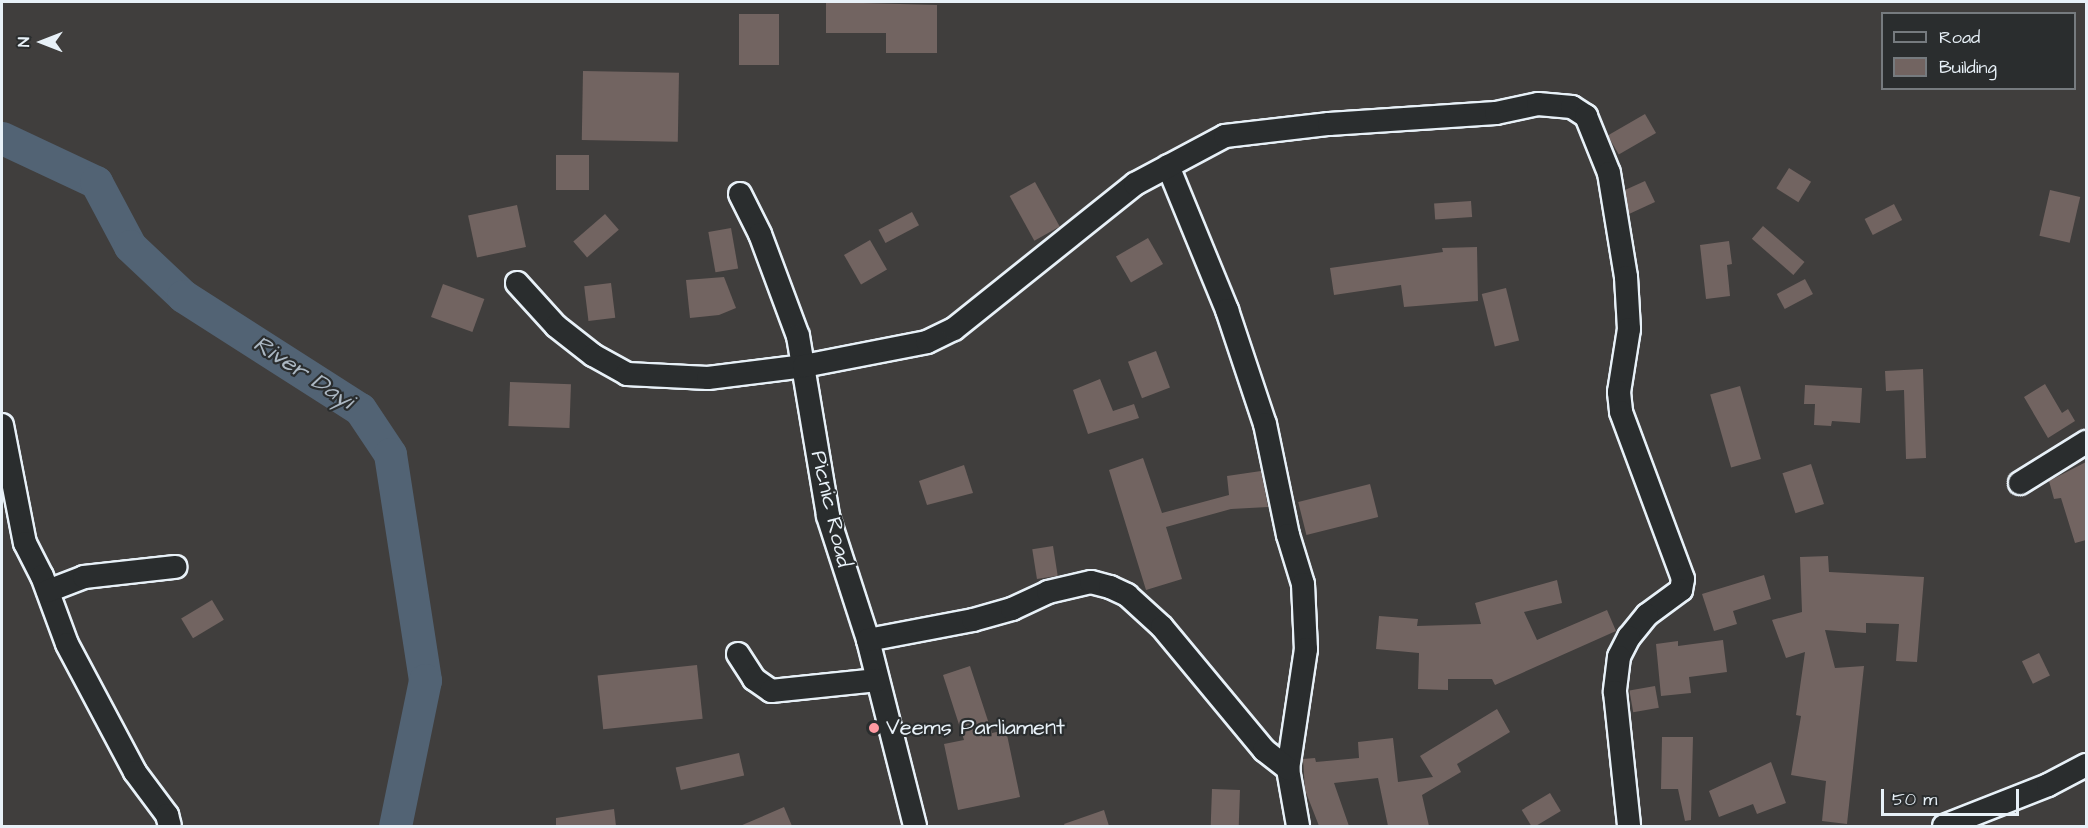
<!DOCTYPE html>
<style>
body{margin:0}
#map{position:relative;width:2088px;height:828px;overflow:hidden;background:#403e3d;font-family:"Architects Daughter",sans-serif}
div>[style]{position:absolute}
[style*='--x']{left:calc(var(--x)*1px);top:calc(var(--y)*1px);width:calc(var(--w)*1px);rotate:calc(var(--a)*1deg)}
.river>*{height:33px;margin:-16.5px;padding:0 16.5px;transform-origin:16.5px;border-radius:16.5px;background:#526374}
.building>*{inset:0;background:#726461;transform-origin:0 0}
.roads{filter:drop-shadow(2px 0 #e8f1f8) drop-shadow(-2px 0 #e8f1f8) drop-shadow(0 2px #e8f1f8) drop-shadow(0 -2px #e8f1f8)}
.street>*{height:22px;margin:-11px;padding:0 11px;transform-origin:11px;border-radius:11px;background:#2a2d2e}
.dots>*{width:16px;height:16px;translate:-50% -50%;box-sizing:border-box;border:3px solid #2a2d2e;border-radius:50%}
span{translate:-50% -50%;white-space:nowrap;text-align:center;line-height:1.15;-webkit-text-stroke:4.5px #2a2d2e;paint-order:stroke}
.street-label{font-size:22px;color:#e8f1f8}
.poi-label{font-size:22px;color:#e8f1f8}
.left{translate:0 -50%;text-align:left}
.water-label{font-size:24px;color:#acb8c3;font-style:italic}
.frame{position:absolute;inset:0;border:3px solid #e8f1f8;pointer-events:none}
.legend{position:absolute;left:1881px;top:12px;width:195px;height:78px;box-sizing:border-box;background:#2a2d2e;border:2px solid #767b7f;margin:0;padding:8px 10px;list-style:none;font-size:18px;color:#e8f1f8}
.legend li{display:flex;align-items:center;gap:12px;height:30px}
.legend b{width:30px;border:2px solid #767b7f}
.north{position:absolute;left:12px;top:12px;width:60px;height:60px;-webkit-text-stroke:4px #2a2d2e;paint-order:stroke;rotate:270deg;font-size:16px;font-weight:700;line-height:24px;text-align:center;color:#e8f1f8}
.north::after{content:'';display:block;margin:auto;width:21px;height:27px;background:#e8f1f8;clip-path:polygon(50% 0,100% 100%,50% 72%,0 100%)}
.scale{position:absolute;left:1881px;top:789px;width:138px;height:27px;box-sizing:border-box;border:3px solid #e8f1f8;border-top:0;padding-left:8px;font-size:18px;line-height:21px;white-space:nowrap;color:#e8f1f8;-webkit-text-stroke:4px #2a2d2e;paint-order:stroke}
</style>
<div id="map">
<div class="river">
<i style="--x:2;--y:138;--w:104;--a:25.1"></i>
<i style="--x:96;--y:182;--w:72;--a:62"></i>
<i style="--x:130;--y:246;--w:73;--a:43.3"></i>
<i style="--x:183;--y:296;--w:210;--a:32.6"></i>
<i style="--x:360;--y:409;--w:54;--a:56.3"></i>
<i style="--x:390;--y:454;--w:229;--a:81.2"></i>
<i style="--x:425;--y:680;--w:149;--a:101.6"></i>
</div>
<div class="building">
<i style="clip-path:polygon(826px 2px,937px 5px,937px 53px,886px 53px,886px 33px,826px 33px)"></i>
<i style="left:739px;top:14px;width:40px;height:51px"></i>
<i style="left:583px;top:71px;width:96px;height:69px;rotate:1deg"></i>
<i style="left:1645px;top:114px;width:22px;height:43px;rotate:60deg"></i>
<i style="left:556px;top:155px;width:33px;height:35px"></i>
<i style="left:1789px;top:168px;width:26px;height:24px;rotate:32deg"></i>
<i style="clip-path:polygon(1645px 181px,1655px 202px,1629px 214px,1625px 190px)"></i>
<i style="left:1035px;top:182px;width:51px;height:29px;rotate:61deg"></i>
<i style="left:2050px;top:190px;width:31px;height:47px;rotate:13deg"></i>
<i style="left:1471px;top:201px;width:16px;height:37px;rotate:86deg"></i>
<i style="left:1894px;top:204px;width:18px;height:33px;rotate:63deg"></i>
<i style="left:517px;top:205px;width:43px;height:50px;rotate:78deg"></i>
<i style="left:912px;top:212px;width:15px;height:38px;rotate:62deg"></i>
<i style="left:605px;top:214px;width:21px;height:42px;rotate:49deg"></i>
<i style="left:1763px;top:226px;width:55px;height:17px;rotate:41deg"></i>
<i style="left:731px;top:228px;width:41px;height:23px;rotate:80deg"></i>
<i style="left:1148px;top:238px;width:30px;height:37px;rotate:60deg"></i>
<i style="left:870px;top:240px;width:34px;height:30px;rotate:60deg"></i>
<i style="clip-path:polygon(1729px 241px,1732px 264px,1727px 265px,1730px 296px,1706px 299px,1700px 245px)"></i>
<i style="clip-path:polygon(1477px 247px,1478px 301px,1404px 307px,1401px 285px,1334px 295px,1330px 268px,1443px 252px,1442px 248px)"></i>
<i style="clip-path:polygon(724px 277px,736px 308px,719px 315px,690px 318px,686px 280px)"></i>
<i style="left:1805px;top:279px;width:17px;height:32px;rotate:62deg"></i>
<i style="left:611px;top:283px;width:35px;height:27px;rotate:83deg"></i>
<i style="left:443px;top:284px;width:44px;height:35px;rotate:20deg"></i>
<i style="left:1506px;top:288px;width:54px;height:25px;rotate:76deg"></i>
<i style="left:1156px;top:351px;width:39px;height:30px;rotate:69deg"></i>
<i style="clip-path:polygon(1923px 369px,1926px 458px,1906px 459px,1904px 390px,1886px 391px,1885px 371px)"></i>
<i style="clip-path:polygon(1100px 379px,1113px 411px,1134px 404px,1139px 418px,1088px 434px,1073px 390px)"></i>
<i style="left:510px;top:382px;width:61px;height:44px;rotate:2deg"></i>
<i style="clip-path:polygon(2045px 384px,2062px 413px,2068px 409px,2075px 421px,2048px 438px,2024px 397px)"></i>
<i style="clip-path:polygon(1805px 385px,1862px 388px,1860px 423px,1832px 421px,1831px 426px,1814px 425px,1815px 404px,1804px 404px)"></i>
<i style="left:1740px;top:386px;width:76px;height:31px;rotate:74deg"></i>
<i style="clip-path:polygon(1143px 458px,1162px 513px,1229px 495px,1227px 476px,1261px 471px,1268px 507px,1231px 509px,1166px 527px,1182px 579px,1146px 590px,1109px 470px)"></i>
<i style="clip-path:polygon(2086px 462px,2086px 540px,2075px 543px,2061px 498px,2054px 499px,2049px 481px)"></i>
<i style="left:1811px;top:464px;width:42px;height:30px;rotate:72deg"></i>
<i style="clip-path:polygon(964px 465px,973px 493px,927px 505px,919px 481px)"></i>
<i style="left:1370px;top:484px;width:34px;height:74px;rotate:76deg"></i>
<i style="left:1053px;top:546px;width:30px;height:21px;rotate:81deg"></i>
<i style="clip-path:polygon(1828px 556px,1829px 572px,1924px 577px,1917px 662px,1896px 661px,1899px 624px,1866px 623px,1866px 633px,1825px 630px,1835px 668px,1864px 666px,1847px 824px,1822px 821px,1826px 781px,1791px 775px,1801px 716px,1796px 715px,1805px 652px,1786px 658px,1772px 620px,1802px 612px,1800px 557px)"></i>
<i style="clip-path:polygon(1764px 575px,1771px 599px,1733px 611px,1737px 624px,1714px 631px,1702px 594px)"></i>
<i style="clip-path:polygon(1557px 580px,1562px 603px,1524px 612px,1537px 640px,1607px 610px,1616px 631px,1495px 685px,1492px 679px,1448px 679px,1448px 690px,1418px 689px,1419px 653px,1376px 649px,1379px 616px,1418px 619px,1417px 626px,1481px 624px,1475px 603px)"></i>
<i style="left:212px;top:600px;width:23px;height:36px;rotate:59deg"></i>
<i style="clip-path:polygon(1723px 640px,1727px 672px,1689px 677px,1691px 693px,1661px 696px,1656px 644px,1678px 641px,1678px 646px)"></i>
<i style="left:2039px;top:653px;width:25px;height:19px;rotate:64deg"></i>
<i style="left:697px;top:665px;width:54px;height:100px;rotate:84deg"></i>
<i style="clip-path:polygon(970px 666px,992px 733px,1006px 730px,1020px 797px,958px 810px,944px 744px,964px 740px,943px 675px)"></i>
<i style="left:1655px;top:686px;width:22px;height:26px;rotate:80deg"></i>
<i style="clip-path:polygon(1497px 709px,1510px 732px,1457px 764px,1461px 772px,1422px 795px,1429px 826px,1388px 826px,1378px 778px,1334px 783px,1349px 826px,1319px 826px,1305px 790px,1303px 759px,1315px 758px,1316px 762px,1359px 758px,1358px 742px,1393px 738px,1398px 782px,1433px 777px,1420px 756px)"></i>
<i style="clip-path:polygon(1662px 737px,1693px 737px,1691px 820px,1685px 821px,1678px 789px,1661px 789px)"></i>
<i style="left:739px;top:753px;width:23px;height:65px;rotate:77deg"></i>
<i style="clip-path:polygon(1771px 762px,1786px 803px,1757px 814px,1753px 804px,1719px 817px,1709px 791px)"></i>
<i style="left:1212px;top:789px;width:28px;height:36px;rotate:2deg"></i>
<i style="left:1550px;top:793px;width:21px;height:33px;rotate:59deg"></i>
<i style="clip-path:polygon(784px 807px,792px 826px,740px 826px)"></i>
<i style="clip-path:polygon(614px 809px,616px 826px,556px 826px,556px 818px)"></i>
<i style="clip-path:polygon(1104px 810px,1109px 826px,1065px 826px,1064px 824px)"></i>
</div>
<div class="roads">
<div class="street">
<i style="--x:1168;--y:166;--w:156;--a:67.7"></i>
<i style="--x:1227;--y:310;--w:120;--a:71.6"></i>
<i style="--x:1265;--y:424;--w:113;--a:78.3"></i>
<i style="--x:1288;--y:535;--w:51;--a:73"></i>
<i style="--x:1303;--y:584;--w:65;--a:87.4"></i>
<i style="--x:1306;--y:649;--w:121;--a:98.5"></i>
<i style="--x:1288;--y:769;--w:58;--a:80"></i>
<i style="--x:740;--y:194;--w:45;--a:63.4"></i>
<i style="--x:760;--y:234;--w:109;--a:69.6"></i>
<i style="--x:798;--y:336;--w:182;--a:80.5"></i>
<i style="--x:828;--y:516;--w:130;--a:72.1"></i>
<i style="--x:868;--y:640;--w:192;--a:75.8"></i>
<i style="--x:517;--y:283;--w:58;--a:47.8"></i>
<i style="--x:556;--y:326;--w:47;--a:38.1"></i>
<i style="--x:593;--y:355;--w:39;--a:29"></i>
<i style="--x:627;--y:374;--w:81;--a:2.8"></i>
<i style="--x:708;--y:378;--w:97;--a:-7.1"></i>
<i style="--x:804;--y:366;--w:125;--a:-11"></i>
<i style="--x:927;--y:342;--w:30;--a:-26"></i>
<i style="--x:954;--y:329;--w:232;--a:-38.7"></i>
<i style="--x:1135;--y:184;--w:102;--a:-28.1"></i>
<i style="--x:1225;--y:136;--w:105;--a:-6.6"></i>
<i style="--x:1329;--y:124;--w:167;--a:-3.8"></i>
<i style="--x:1496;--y:113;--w:43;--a:-12.1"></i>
<i style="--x:1538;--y:104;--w:34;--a:5"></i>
<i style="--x:1572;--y:107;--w:17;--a:33"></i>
<i style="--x:1586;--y:116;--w:61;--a:68"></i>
<i style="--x:1609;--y:173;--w:105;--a:80.7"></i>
<i style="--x:1626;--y:277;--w:52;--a:86.7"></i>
<i style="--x:1629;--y:329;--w:64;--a:99"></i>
<i style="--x:1619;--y:392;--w:20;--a:84"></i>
<i style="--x:1621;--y:412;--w:178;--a:69.6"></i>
<i style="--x:1683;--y:579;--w:11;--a:100"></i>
<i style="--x:1681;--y:590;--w:42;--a:143.7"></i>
<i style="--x:1647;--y:615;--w:28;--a:129"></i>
<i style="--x:1629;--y:637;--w:22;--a:117"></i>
<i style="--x:1619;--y:657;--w:35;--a:97"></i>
<i style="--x:1615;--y:692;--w:135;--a:84"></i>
<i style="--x:2;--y:425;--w:120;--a:79"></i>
<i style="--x:25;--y:543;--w:37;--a:63"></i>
<i style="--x:42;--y:576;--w:72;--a:69.8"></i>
<i style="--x:67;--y:644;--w:145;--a:62"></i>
<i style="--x:135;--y:772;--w:54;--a:53.3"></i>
<i style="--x:167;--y:815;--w:11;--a:75"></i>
<i style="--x:2020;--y:483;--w:78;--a:-31.8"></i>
<i style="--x:48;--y:591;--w:39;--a:-21"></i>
<i style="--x:84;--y:577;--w:92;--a:-6.3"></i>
<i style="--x:868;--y:640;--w:107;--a:-10.8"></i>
<i style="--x:973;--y:620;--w:41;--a:-15.8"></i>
<i style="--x:1012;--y:609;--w:40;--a:-25"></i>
<i style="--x:1048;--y:592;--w:44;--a:-13.1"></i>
<i style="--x:1091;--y:582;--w:20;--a:15"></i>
<i style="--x:1110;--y:587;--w:19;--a:25"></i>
<i style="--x:1127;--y:595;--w:47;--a:42.4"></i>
<i style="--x:1162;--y:627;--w:160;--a:50.3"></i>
<i style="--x:1264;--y:750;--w:31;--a:38"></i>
<i style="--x:738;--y:654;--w:30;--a:57"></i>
<i style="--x:754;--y:679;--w:21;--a:35"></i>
<i style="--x:771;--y:691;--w:107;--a:-5.9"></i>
<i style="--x:1944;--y:826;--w:112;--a:-21.5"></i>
<i style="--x:2048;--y:785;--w:43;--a:-27.8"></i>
</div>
</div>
<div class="dots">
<i style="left:874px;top:728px;background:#ff9aa2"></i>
</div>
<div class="street-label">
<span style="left:831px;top:509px;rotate:77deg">Picnic Road</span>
</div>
<div class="poi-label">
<span class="left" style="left:886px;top:728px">Veems Parliament</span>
</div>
<div class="water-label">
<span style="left:303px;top:373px;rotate:33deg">River Dayi</span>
</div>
<div class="frame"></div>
<ul class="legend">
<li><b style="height:8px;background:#2a2d2e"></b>Road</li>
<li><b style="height:16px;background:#726461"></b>Building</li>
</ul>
<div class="north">N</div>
<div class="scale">50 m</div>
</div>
